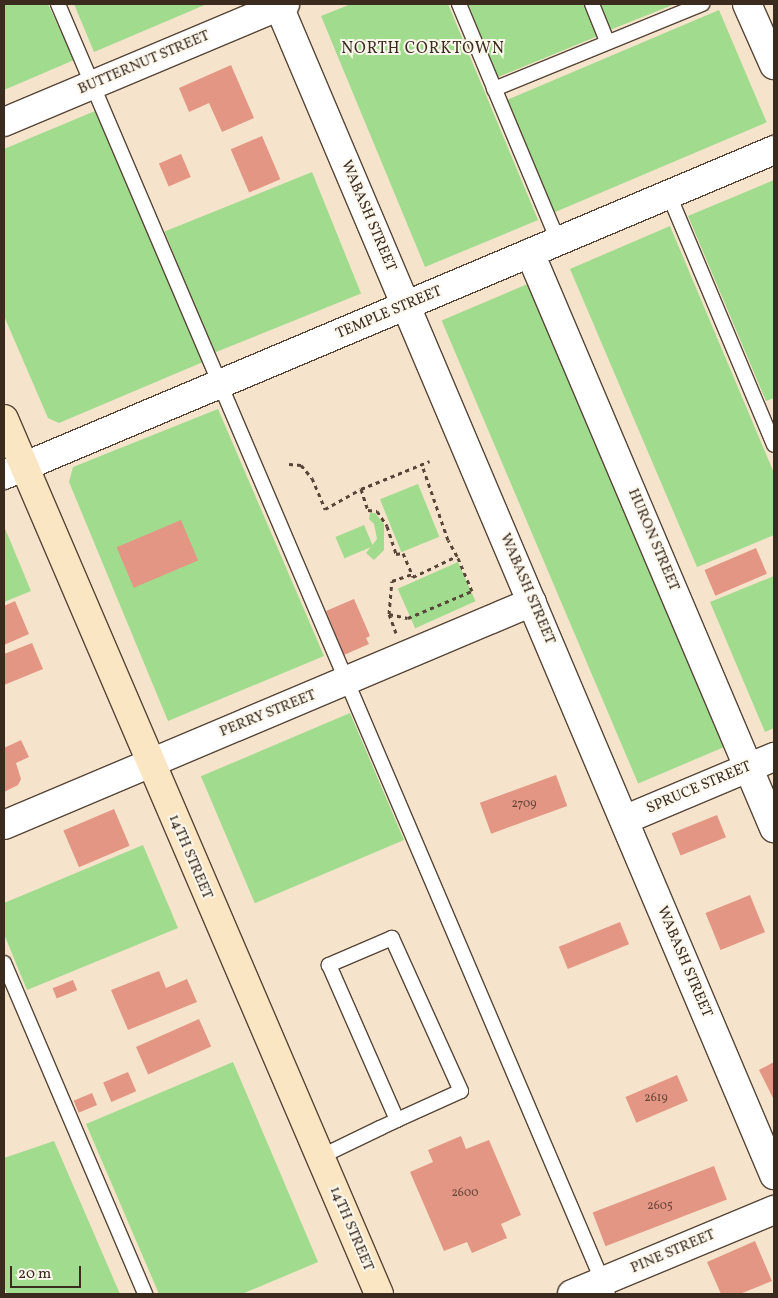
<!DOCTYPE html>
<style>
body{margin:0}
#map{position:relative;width:778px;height:1298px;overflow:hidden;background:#f5e4cb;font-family:Vollkorn,serif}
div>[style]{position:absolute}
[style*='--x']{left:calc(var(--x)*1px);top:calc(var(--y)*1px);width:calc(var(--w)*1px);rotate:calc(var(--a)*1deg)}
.green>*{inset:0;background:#a1db8e;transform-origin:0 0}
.building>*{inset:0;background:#e49685;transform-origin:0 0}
.path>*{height:3px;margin-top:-1.5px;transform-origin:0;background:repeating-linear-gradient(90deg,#574638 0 4px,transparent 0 8px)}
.roads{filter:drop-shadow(1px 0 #574638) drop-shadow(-1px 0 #574638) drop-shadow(0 1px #574638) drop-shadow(0 -1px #574638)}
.lane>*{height:14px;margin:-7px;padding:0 7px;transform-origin:7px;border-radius:7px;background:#fff}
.street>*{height:28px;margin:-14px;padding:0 14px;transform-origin:14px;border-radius:14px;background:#fff}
.secondary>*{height:28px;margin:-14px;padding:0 14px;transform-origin:14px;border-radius:14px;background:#fbe6c4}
span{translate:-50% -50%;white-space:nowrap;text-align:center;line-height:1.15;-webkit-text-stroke:4px #fbf7ec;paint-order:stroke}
.number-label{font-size:12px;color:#654538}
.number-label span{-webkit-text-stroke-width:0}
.street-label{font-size:15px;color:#3b2a1e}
.neighbourhood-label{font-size:16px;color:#3b2a1e;letter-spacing:1px}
.frame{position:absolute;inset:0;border:5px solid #3b2a1e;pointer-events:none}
.scale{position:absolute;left:10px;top:1266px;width:71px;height:22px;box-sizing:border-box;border:2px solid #3b2a1e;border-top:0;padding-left:6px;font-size:15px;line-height:18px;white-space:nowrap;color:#3b2a1e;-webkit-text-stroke:4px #fbf7ec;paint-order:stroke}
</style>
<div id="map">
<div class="green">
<i style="clip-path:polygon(4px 4px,48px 4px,74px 60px,4px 90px)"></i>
<i style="clip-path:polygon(74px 4px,207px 4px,94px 52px)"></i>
<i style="clip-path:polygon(351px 4px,448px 4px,538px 220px,425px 267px,321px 16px)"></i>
<i style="clip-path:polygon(468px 4px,585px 4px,598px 36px,498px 77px)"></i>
<i style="clip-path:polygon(599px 4px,675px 4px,610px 30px)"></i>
<i style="left:719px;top:10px;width:122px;height:231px;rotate:67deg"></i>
<i style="clip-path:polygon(95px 111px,203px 362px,59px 423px,48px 418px,4px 316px,4px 149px)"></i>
<i style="left:312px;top:172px;width:131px;height:159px;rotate:68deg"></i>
<i style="clip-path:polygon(774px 180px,774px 398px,766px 401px,688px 216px)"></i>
<i style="clip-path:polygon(670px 226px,774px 473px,774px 535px,697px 567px,570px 269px)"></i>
<i style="left:530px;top:283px;width:503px;height:96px;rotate:67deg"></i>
<i style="clip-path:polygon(218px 409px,324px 656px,168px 721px,69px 482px,73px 467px)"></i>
<i style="left:418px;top:484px;width:57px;height:41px;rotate:68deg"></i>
<i style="clip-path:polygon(370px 513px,375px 513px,384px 524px,384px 550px,374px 560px,366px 553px,377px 539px,374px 524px,369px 519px)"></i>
<i style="left:364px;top:525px;width:23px;height:31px;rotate:67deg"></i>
<i style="clip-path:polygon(4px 526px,31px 591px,4px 602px)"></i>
<i style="left:458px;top:562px;width:43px;height:66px;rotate:66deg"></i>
<i style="clip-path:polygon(774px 576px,774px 728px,765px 732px,710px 602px)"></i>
<i style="left:350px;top:713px;width:138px;height:162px;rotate:67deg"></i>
<i style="clip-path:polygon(143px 845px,178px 928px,27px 990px,4px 934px,4px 903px)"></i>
<i style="clip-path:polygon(233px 1062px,318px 1262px,242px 1294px,159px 1294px,86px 1124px)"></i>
<i style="clip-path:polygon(54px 1141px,120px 1294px,7px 1294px,4px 1287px,4px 1158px)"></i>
</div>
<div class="building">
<i style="clip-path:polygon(231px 65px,254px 118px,222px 132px,209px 103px,189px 112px,179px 88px)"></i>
<i style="left:262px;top:136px;width:47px;height:34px;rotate:67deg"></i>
<i style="left:181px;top:154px;width:25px;height:24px;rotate:67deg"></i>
<i style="left:181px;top:520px;width:44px;height:70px;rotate:67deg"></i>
<i style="left:756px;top:548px;width:28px;height:56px;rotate:67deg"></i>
<i style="clip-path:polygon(354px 599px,370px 636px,366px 638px,369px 644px,344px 655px,326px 611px)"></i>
<i style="clip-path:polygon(15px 601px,29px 634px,4px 645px,4px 606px)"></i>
<i style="clip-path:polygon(32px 643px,43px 669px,4px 685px,4px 654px)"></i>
<i style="clip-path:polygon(21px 740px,29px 757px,16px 763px,21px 779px,18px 785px,4px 792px,4px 748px)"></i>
<i style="left:556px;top:775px;width:33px;height:81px;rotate:70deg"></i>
<i style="left:114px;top:809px;width:40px;height:55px;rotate:67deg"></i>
<i style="left:717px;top:815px;width:24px;height:49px;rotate:68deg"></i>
<i style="left:750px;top:895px;width:40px;height:48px;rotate:68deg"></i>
<i style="left:620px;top:922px;width:24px;height:66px;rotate:68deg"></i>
<i style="clip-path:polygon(159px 971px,166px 988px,187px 979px,197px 1002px,128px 1030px,111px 990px)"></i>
<i style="left:73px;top:980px;width:11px;height:22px;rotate:68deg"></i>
<i style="left:199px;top:1019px;width:30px;height:69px;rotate:66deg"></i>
<i style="clip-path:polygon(774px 1062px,774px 1100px,759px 1070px)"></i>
<i style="left:128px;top:1072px;width:21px;height:27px;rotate:67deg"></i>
<i style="left:677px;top:1075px;width:28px;height:56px;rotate:67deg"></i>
<i style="left:92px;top:1093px;width:13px;height:20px;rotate:67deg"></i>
<i style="clip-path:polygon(461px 1136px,466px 1149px,489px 1140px,521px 1215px,501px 1224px,507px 1238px,472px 1253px,467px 1242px,444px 1251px,410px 1172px,433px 1162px,428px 1150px)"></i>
<i style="left:714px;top:1166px;width:36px;height:130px;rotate:69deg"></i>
<i style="clip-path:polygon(755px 1241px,772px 1281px,740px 1294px,721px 1294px,707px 1262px)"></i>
</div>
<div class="path">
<i style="--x:289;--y:464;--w:12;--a:5"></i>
<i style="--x:301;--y:465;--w:17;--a:50"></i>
<i style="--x:312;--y:478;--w:34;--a:67"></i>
<i style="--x:325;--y:509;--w:41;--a:-29.1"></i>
<i style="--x:361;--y:489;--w:74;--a:-22.1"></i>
<i style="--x:361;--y:489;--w:22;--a:72"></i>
<i style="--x:368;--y:510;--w:9;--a:6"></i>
<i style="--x:377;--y:511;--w:18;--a:56"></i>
<i style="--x:387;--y:526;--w:29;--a:72"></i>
<i style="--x:396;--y:554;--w:7;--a:-8"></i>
<i style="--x:403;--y:553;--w:26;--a:67"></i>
<i style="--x:413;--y:577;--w:49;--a:-25.5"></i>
<i style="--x:457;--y:556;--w:18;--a:-119"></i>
<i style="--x:448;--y:540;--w:79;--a:-109.1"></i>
<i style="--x:389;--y:614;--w:19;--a:12"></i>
<i style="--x:408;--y:618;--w:69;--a:-22.9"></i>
<i style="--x:472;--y:591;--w:38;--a:-113"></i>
<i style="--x:396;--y:633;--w:20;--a:-110"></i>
<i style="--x:389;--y:614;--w:33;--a:-85"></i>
<i style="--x:392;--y:581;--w:21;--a:-19"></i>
</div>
<div class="roads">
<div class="lane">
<i style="--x:58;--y:4;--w:1402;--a:66.91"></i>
<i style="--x:459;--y:4;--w:257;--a:67.3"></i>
<i style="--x:592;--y:4;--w:40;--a:68"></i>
<i style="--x:494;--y:89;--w:225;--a:-22.2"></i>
<i style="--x:669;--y:195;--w:271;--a:67.2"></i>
<i style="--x:4;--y:963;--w:360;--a:66.9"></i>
<i style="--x:320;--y:1157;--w:67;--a:-25.8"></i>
<i style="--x:380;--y:1128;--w:19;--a:-25"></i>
<i style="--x:397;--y:1120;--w:70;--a:-24.4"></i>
<i style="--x:461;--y:1091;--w:168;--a:-114.3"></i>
<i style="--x:392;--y:938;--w:69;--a:156.8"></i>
<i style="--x:329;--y:965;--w:169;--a:66.3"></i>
</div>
<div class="street">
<i style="--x:278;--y:4;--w:1272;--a:67.04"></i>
<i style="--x:747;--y:4;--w:67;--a:66.1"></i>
<i style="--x:4;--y:122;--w:305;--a:-22.8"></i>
<i style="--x:530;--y:253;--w:625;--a:67.01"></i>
<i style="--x:4;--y:475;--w:836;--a:-22.88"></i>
<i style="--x:624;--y:820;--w:163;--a:-22.8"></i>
<i style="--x:4;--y:825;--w:573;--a:-22.9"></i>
<i style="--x:572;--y:1294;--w:219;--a:-22.6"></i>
</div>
<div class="secondary">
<i style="--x:4;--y:419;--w:952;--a:66.8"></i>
</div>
</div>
<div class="number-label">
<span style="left:524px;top:805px">2709</span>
<span style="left:656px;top:1099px">2619</span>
<span style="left:465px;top:1194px">2600</span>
<span style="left:660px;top:1207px">2605</span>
</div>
<div class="street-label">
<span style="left:144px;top:63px;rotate:-23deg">BUTTERNUT STREET</span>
<span style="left:368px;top:216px;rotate:67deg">WABASH STREET</span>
<span style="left:389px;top:313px;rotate:-23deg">TEMPLE STREET</span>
<span style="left:653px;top:540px;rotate:67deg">HURON STREET</span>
<span style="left:527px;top:589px;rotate:67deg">WABASH STREET</span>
<span style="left:268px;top:714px;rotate:-22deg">PERRY STREET</span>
<span style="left:699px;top:788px;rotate:-23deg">SPRUCE STREET</span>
<span style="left:190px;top:857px;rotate:67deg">14TH STREET</span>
<span style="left:684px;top:962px;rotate:67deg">WABASH STREET</span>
<span style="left:351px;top:1229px;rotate:67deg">14TH STREET</span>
<span style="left:673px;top:1252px;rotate:-23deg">PINE STREET</span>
</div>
<div class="neighbourhood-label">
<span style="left:423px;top:49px">NORTH CORKTOWN</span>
</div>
<div class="frame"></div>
<div class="scale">20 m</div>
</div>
